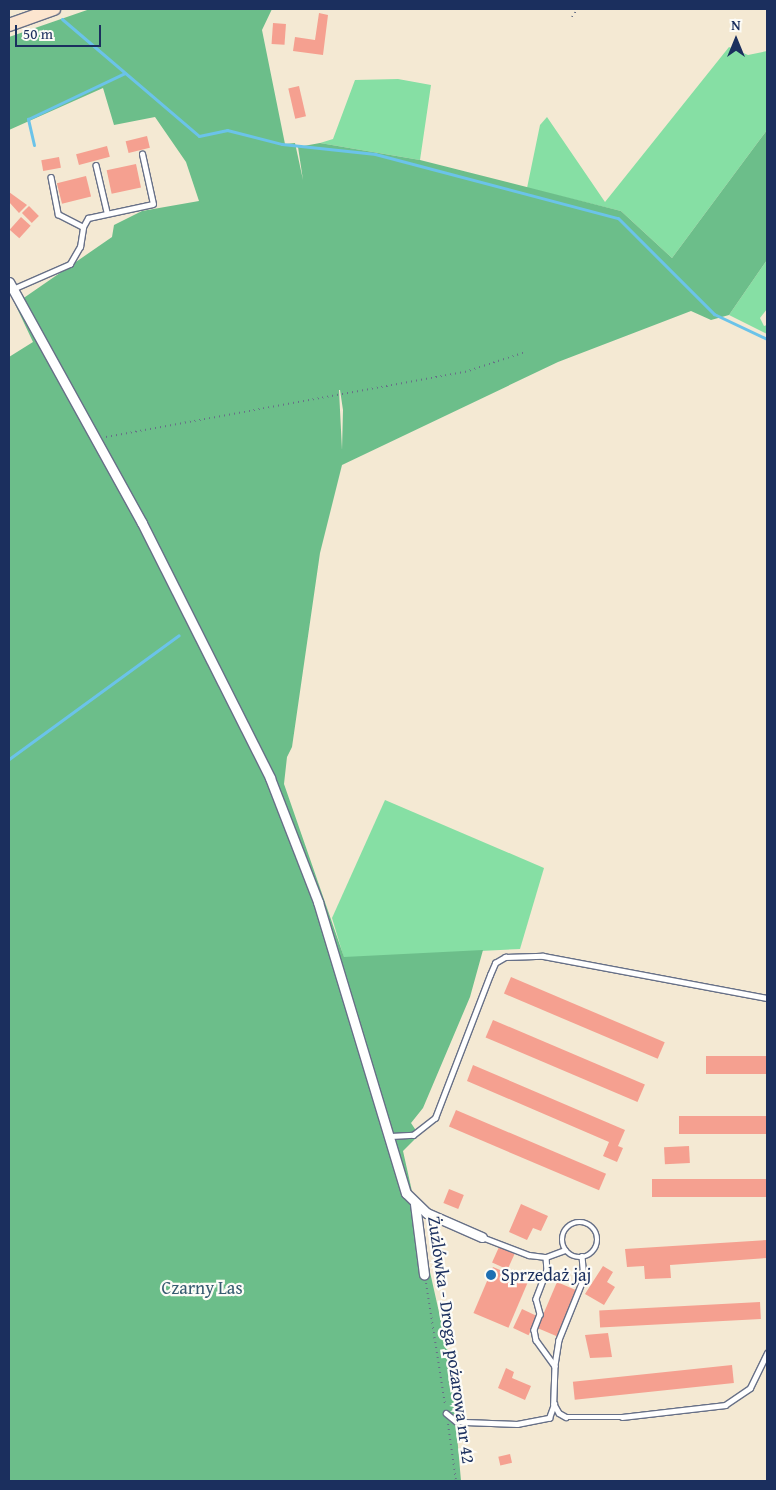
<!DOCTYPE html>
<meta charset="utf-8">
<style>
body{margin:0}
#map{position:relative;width:776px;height:1490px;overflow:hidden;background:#f4e9d3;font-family:"Gentium Book Plus",serif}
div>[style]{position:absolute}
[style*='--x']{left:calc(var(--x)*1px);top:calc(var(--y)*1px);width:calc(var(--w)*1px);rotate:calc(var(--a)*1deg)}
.green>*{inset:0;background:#86dfa4}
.forest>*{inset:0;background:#6cbe8a}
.stream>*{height:3px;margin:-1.5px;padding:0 1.5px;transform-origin:1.5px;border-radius:1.5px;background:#6bc3e9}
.building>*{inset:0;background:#f5a090;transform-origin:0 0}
.path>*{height:2px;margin-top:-1px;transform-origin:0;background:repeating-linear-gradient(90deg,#677087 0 1px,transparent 0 5px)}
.roads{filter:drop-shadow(1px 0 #677087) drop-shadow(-1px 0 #677087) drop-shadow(0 1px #677087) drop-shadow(0 -1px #677087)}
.lane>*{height:4.5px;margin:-2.25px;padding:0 2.25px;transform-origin:2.25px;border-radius:2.25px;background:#fff}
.lane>.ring{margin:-2.25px;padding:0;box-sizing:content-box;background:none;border:4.5px solid #fff;border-radius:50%}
.street>*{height:9px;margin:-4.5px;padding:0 4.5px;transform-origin:4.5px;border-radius:4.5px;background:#fff}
.secondary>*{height:12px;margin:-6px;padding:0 6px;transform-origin:6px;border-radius:6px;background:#fce5cf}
.dots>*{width:14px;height:14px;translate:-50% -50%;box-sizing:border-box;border:2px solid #fdfcf7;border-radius:50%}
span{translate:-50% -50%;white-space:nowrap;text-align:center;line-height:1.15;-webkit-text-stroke:4.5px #fdfcf7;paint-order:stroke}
.poi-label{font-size:18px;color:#1b2f5e}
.left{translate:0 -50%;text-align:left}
.park-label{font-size:18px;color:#365b70}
.street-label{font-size:18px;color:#1b2f5e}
.frame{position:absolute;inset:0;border:10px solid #1b2f5e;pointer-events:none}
.north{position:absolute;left:711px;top:15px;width:50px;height:50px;-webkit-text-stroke:4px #fdfcf7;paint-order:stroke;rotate:0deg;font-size:14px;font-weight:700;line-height:20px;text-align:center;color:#1b2f5e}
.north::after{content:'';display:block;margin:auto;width:18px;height:22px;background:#1b2f5e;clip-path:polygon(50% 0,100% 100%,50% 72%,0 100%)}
.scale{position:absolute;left:15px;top:25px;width:86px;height:22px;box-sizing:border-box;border:2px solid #1b2f5e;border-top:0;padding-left:6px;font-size:15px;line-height:18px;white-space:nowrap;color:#1b2f5e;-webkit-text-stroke:4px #fdfcf7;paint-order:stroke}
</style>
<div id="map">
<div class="green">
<i style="clip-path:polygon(729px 47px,748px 55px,767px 51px,767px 130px,672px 258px,621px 211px,527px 188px,540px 125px,547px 117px,605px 202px)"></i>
<i style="clip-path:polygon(398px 79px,431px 85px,420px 160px,320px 143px,333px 139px,355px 80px)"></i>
<i style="clip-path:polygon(767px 260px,767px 309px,760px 318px,764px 326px,767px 325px,767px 334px,729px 315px)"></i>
<i style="clip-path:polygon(385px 800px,544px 868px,520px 949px,344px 958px,332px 918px)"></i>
</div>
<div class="forest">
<i style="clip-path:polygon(evenodd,90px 9px,272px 9px,262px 30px,285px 144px,295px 143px,303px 180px,298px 147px,320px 143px,420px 160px,621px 211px,672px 258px,767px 130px,767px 260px,729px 315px,711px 320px,691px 311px,558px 362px,342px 465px,320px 553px,292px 747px,287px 757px,284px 784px,344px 957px,483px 950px,470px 997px,423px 1108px,411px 1123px,419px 1135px,403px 1151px,451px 1366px,461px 1481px,9px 1481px,9px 357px,33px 342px,15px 304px,112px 237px,114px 225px,142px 211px,199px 201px,186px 162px,155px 117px,114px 125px,103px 88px,9px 130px,9px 37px,90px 9px,340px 390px,343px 410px,342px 450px,339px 390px,340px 390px)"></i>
</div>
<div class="stream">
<i style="--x:62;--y:19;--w:180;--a:40.5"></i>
<i style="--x:199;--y:136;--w:29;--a:-12"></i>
<i style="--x:227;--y:130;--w:57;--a:14.3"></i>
<i style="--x:282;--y:144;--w:94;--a:6.1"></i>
<i style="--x:375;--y:154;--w:251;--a:14.8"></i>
<i style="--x:618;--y:218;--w:136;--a:45"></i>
<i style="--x:714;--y:314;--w:59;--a:25.3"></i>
<i style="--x:34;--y:145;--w:27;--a:-103"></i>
<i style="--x:28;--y:119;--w:107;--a:-25.4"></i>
<i style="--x:9;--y:759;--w:210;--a:-36.1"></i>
</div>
<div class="building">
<i style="clip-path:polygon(319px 13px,328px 15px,323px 55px,293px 51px,295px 37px,315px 40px)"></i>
<i style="left:273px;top:23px;width:13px;height:21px;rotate:4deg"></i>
<i style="left:299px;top:86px;width:31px;height:11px;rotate:77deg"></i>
<i style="left:147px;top:136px;width:12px;height:22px;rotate:76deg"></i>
<i style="left:107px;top:146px;width:11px;height:32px;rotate:75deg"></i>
<i style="left:59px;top:157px;width:11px;height:18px;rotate:80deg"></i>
<i style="left:136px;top:164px;width:24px;height:30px;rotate:78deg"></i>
<i style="left:86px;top:176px;width:21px;height:30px;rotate:76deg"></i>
<i style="clip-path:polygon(9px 192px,27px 205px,19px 213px,9px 202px)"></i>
<i style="left:29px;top:206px;width:14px;height:10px;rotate:45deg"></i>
<i style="left:21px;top:217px;width:13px;height:17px;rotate:42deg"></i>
<i style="left:511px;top:977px;width:167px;height:18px;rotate:23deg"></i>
<i style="left:493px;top:1020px;width:165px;height:19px;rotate:23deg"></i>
<i style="left:767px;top:1056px;width:18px;height:61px;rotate:90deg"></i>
<i style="clip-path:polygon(473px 1065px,625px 1130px,618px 1146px,623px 1148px,617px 1162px,603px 1156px,609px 1142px,467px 1081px)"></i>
<i style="left:456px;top:1110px;width:163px;height:18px;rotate:23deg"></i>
<i style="left:767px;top:1116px;width:18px;height:88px;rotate:90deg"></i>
<i style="left:689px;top:1146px;width:17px;height:25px;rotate:87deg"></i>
<i style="left:767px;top:1179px;width:18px;height:115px;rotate:90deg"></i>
<i style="left:449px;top:1189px;width:16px;height:15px;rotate:22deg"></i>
<i style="clip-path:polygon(521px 1204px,548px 1216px,541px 1231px,533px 1228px,527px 1240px,509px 1232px)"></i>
<i style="clip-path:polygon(767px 1240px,767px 1258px,670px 1265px,671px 1278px,645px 1279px,644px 1266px,627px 1267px,625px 1249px)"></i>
<i style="left:499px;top:1247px;width:17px;height:17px;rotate:24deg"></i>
<i style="clip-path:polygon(603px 1266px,613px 1272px,607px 1282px,615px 1287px,604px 1305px,585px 1294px)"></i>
<i style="left:493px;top:1267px;width:38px;height:50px;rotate:23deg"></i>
<i style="left:557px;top:1282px;width:21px;height:50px;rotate:23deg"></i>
<i style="left:760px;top:1302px;width:17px;height:161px;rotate:87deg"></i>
<i style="left:522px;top:1309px;width:17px;height:21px;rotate:25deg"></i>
<i style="clip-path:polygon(608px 1333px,612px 1357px,590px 1358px,585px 1335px)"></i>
<i style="left:732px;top:1365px;width:18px;height:160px;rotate:84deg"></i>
<i style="clip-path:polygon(506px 1368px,514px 1372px,512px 1378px,531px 1386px,525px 1400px,498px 1388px)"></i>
<i style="left:510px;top:1454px;width:9px;height:12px;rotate:77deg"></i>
</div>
<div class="path">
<i style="--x:572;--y:17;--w:10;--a:-53"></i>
<i style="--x:106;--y:437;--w:365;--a:-10.3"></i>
<i style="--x:465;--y:372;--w:63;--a:-18.4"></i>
<i style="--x:426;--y:1283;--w:123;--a:81.1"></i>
<i style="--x:448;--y:1424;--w:58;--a:82"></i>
</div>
<div class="roads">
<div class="lane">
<i style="--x:96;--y:165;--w:48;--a:76.8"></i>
<i style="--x:51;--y:177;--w:38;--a:79"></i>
<i style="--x:58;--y:214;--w:28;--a:27"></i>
<i style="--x:15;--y:288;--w:60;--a:-23.6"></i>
<i style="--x:70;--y:264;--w:20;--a:-60"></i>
<i style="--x:80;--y:247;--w:20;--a:-81"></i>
<i style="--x:83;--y:227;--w:10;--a:-61"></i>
<i style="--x:88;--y:218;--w:66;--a:-12.2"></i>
<i style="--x:153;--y:204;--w:51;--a:-102.4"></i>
<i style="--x:391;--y:1136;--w:22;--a:-3"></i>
<i style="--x:413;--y:1135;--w:28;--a:-38"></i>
<i style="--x:435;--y:1118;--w:153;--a:-69"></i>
<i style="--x:490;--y:975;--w:13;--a:-67"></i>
<i style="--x:495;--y:963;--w:12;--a:-31"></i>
<i style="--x:505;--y:957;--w:38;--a:-2"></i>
<i style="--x:543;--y:956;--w:228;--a:10.6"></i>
<i class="ring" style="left:562px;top:1222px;width:31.5px;height:31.5px"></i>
<i style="--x:482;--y:1237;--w:50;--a:21"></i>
<i style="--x:529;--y:1255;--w:17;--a:7"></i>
<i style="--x:546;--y:1257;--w:20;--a:-20"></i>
<i style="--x:582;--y:1256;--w:22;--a:85"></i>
<i style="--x:584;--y:1278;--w:67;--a:112"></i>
<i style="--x:559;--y:1340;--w:26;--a:99"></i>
<i style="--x:555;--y:1366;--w:38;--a:92"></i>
<i style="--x:554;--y:1404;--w:10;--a:61"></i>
<i style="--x:559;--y:1413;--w:8;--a:30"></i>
<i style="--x:566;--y:1417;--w:56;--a:0"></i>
<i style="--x:622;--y:1417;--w:104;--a:-6.6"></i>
<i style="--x:725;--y:1405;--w:30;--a:-34"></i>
<i style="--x:750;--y:1388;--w:39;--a:-64"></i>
<i style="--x:546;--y:1257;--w:13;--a:86"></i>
<i style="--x:547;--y:1270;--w:31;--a:111"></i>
<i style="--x:536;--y:1299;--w:16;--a:75"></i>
<i style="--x:540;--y:1314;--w:17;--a:111"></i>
<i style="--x:534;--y:1330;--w:10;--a:79"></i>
<i style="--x:536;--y:1340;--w:32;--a:54"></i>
<i style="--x:446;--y:1413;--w:13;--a:39"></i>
<i style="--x:456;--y:1421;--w:9;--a:6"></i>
<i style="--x:465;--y:1422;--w:52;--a:2.2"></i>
<i style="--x:517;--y:1424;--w:33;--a:-11"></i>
<i style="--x:549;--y:1418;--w:15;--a:-70"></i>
</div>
<div class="street">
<i style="--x:9;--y:282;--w:275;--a:61.1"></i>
<i style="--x:142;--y:523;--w:285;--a:63.3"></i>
<i style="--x:270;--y:778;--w:133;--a:68.8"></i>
<i style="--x:318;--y:902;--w:304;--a:73.2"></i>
<i style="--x:406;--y:1193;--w:29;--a:44"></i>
<i style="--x:427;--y:1213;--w:60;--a:23.6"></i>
<i style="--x:415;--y:1204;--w:71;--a:82.7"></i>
</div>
<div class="secondary">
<i style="--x:9;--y:25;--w:48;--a:-19.6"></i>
</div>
</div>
<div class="dots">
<i style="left:491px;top:1275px;background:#1f6fb2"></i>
</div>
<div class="poi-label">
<span class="left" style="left:501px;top:1275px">Sprzedaż jaj</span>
</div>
<div class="park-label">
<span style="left:202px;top:1288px">Czarny Las</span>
</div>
<div class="street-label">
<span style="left:451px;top:1340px;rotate:82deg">Żużlówka - Droga pożarowa nr 42</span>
</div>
<div class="frame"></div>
<div class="north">N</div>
<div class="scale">50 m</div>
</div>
